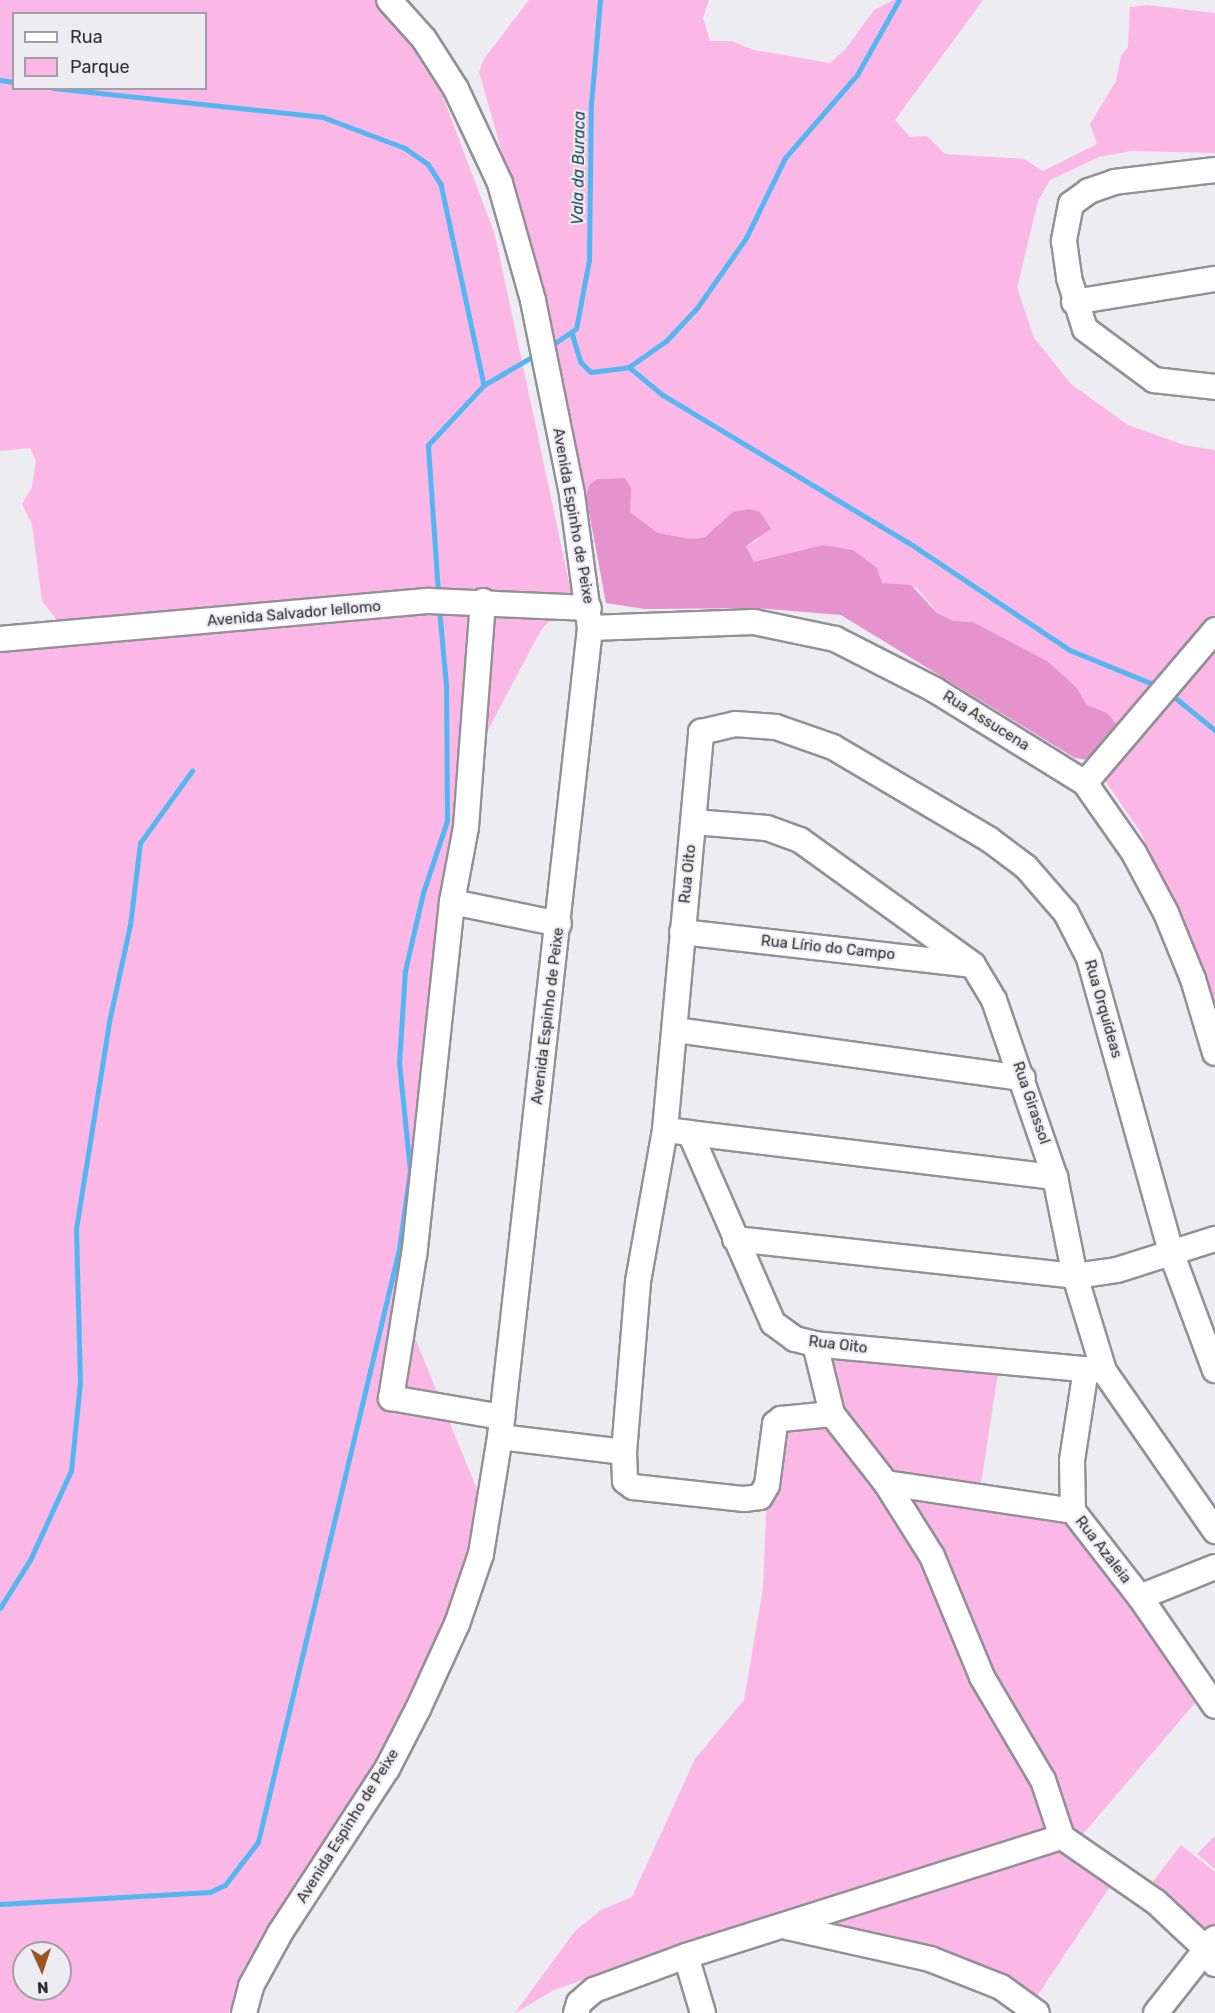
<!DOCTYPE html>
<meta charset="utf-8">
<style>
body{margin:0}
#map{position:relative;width:1215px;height:2013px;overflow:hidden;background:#ececf1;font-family:Rubik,sans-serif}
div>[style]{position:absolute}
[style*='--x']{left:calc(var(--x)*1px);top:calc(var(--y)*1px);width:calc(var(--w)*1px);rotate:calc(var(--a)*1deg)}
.green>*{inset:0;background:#fbb7e6}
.forest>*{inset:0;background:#e592cd}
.stream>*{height:4.5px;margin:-2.25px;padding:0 2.25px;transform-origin:2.25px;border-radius:2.25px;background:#54b6f0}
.roads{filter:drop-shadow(2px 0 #919196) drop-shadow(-2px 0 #919196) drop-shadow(0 2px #919196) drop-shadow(0 -2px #919196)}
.minor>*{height:24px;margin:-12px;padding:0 12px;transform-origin:12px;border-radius:12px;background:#fff}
span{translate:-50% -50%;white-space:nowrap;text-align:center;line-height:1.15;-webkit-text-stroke:4.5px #ececf1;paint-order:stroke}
.street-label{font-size:15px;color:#2f2f31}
.water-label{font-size:16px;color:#244d65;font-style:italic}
.legend{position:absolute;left:12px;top:12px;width:195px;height:78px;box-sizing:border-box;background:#ececf1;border:2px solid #a0a0a4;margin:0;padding:8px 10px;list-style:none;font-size:18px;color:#2f2f31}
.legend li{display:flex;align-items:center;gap:12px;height:30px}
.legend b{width:30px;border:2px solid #a0a0a4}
.north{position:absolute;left:12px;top:1941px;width:60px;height:60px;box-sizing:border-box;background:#ececf1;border:2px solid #a0a0a4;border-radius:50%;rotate:177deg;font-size:16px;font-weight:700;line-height:24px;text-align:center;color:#2f2f31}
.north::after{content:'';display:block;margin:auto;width:21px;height:27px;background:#995626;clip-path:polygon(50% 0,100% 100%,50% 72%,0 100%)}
</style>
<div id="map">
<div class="green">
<i style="clip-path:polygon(evenodd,0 0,378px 0,436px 78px,495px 235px,572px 596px,541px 630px,487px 732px,467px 811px,408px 1321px,479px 1494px,463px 1568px,419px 1683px,346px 1820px,275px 1914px,243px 1969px,229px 2013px,0 2013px,0 629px,61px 625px,42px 601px,32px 525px,22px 504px,32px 487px,36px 461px,30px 448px,0 451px,0 0,14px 14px,206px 14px,206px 88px,14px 88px,14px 14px,0 0,24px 1953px,60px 1953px,60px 1989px,24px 1989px,24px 1953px)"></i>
<i style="clip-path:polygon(529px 0,709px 0,703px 18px,710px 41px,731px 41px,754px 50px,830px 63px,845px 50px,874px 10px,894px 0,983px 0,895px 120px,910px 137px,927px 136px,945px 154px,1024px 159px,1043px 171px,1097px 144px,1090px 124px,1116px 81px,1121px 56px,1128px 47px,1130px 7px,1147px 5px,1215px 13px,1215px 153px,1131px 151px,1099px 157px,1050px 180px,1038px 201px,1017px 288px,1034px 338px,1071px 384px,1128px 425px,1184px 445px,1215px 450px,1215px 615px,1195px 634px,1120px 728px,1107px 713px,1087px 705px,1076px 687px,1020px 647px,973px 622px,953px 621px,936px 611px,917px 588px,882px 583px,804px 549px,766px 562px,754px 562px,746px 546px,761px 538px,718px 527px,705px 537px,692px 539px,658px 533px,630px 512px,625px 478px,597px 479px,589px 485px,586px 496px,551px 324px,479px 72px,484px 59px)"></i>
<i style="clip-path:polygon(1215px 642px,1215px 1016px,1181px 922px,1141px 833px,1104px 779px)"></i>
<i style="clip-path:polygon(802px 1353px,998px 1373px,981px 1484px,1067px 1514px,1195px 1703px,1083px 1834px,1083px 1843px,1123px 1867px,1035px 1999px,937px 1949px,873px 1931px,806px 1929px,710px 1941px,608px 1971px,554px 1990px,515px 2013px,575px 1931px,601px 1910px,632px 1897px,695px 1759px,744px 1700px,763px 1588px,770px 1421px,824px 1410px)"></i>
<i style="clip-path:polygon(1215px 1836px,1215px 1869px,1197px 1854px)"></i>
<i style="clip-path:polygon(1181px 1845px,1215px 1872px,1215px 1924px,1207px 1933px,1152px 1883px)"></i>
</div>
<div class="forest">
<i style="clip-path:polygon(625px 478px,631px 488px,630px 512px,658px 533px,692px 539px,705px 537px,733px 512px,749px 509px,760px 512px,771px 529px,746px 546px,754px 562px,823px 545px,853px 550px,877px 568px,882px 583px,911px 585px,936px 612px,953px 621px,973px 622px,1047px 661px,1076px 687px,1087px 705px,1107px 713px,1120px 728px,1094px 761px,1075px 758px,841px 615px,755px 608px,645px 609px,606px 603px,586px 496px,589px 485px,597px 479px)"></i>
</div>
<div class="stream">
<i style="--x:0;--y:80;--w:14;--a:8"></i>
<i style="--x:53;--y:88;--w:272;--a:6.1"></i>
<i style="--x:323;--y:117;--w:88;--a:20.7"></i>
<i style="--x:405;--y:148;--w:28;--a:35"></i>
<i style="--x:428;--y:164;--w:24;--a:57"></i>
<i style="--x:441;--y:184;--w:206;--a:77.9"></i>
<i style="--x:572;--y:333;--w:30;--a:73"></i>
<i style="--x:581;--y:362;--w:14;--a:45"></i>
<i style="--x:591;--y:372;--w:38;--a:-7"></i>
<i style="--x:629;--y:367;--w:45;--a:-35.1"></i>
<i style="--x:666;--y:341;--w:45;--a:-46.8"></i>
<i style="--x:697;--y:308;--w:85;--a:-55"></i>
<i style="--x:746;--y:238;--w:89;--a:-64"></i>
<i style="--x:785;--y:158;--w:110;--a:-49.1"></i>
<i style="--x:857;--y:75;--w:86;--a:-60.8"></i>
<i style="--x:549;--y:347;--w:32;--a:-34"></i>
<i style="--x:576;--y:329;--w:70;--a:-79.3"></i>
<i style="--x:589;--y:260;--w:155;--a:-89.3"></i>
<i style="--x:591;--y:105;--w:105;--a:-85.1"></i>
<i style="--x:629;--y:367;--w:44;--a:39.5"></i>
<i style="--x:663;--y:395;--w:286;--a:31"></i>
<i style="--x:908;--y:542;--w:195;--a:33.7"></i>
<i style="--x:1070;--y:650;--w:95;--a:22.2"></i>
<i style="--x:438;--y:593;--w:148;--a:-93.9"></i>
<i style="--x:428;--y:445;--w:82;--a:-47"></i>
<i style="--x:484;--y:385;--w:61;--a:-30.3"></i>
<i style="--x:1171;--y:694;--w:57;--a:39.3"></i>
<i style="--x:0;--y:1608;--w:57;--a:-58"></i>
<i style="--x:30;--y:1560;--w:98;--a:-65.3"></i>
<i style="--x:71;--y:1471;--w:88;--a:-84.2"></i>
<i style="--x:80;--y:1383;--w:154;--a:-91.5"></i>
<i style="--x:76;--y:1229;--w:210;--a:-80.9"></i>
<i style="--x:109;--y:1022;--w:99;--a:-77.8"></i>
<i style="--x:130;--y:925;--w:83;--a:-83"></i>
<i style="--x:140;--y:843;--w:89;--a:-54.2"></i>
<i style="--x:0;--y:1904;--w:210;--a:-3.3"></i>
<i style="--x:210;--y:1892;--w:17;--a:-25"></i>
<i style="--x:225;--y:1885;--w:54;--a:-52.5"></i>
<i style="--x:258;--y:1842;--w:610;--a:-76.62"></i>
<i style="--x:399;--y:1249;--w:79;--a:-82"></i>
<i style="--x:410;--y:1171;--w:109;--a:-95.8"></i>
<i style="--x:399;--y:1063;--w:92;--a:-86.3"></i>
<i style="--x:405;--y:971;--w:80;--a:-77"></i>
<i style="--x:423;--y:893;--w:76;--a:-71.6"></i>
<i style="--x:447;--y:821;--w:136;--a:-90.4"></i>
<i style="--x:446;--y:685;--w:75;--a:-95.3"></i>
</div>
<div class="roads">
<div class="minor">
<i style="--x:1215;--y:170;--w:101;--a:173.2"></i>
<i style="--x:1115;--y:182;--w:28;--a:161"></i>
<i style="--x:1089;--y:191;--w:22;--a:144"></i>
<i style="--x:1071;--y:204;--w:38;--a:101"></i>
<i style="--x:1064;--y:241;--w:37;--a:82"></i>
<i style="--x:1069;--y:278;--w:53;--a:72.6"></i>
<i style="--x:1085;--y:329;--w:86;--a:36.5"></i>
<i style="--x:1154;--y:380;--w:61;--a:6.5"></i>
<i style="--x:1074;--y:302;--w:143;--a:-9.3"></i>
<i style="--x:483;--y:601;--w:227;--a:94.3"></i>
<i style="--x:466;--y:827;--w:76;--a:100.6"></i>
<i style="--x:452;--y:902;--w:355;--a:96.1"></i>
<i style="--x:414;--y:1255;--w:145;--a:99.1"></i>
<i style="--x:391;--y:1398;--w:113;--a:9.7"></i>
<i style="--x:590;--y:628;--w:164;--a:-2.1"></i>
<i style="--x:754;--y:622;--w:83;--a:11.9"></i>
<i style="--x:835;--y:639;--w:112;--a:27"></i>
<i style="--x:935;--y:690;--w:176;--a:31.8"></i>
<i style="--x:1085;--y:783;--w:85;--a:55"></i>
<i style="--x:1134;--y:853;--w:68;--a:61.9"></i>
<i style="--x:1166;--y:913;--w:71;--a:67.8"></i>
<i style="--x:1193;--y:979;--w:77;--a:73.4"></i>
<i style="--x:0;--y:639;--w:431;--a:-5.1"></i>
<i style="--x:429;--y:601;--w:160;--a:2.5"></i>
<i style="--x:1085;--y:783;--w:201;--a:-49.6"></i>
<i style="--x:694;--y:822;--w:73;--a:4.7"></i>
<i style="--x:767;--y:828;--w:35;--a:20"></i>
<i style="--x:800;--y:840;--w:213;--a:35.8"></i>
<i style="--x:973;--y:965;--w:41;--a:59"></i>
<i style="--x:994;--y:1000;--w:187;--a:71"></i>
<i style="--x:1055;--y:1177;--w:101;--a:78.6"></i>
<i style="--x:1075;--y:1276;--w:99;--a:73"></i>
<i style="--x:1104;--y:1371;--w:195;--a:55.2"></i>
<i style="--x:452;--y:902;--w:109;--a:11.6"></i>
<i style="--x:682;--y:932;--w:293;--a:6.5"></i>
<i style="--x:676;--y:1030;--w:350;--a:7.9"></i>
<i style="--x:665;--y:1130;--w:154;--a:100.1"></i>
<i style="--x:638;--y:1282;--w:171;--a:94.7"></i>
<i style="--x:624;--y:1452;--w:29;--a:88"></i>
<i style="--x:625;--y:1481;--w:10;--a:37"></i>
<i style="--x:633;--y:1487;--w:112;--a:6.2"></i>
<i style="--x:744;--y:1499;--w:16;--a:-7"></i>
<i style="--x:760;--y:1497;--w:14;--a:-60"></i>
<i style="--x:767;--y:1485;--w:62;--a:-82.5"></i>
<i style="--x:775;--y:1424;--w:8;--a:-40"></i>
<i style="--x:781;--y:1419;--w:51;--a:-5.6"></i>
<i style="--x:690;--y:1133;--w:368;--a:6.9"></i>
<i style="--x:735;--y:1239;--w:342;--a:6.2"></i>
<i style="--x:1075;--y:1276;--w:42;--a:-8.1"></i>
<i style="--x:1117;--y:1270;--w:103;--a:-17.6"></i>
<i style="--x:815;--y:1344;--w:72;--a:76.3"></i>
<i style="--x:832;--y:1414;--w:88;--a:52"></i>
<i style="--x:886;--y:1483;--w:86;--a:57.8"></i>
<i style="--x:932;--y:1556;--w:131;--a:67.5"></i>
<i style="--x:982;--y:1677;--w:120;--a:59.4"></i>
<i style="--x:1043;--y:1780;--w:60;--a:71.6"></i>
<i style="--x:1086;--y:1369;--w:93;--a:98.7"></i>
<i style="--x:1072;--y:1461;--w:50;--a:88.9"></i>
<i style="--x:1073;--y:1511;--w:109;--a:52.1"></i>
<i style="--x:1140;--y:1597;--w:132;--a:55.5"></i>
<i style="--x:1104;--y:1371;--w:290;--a:-174.7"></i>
<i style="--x:815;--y:1344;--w:21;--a:-166"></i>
<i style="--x:795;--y:1339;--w:27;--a:-144"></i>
<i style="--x:773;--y:1323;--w:207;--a:-113.6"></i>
<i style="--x:690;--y:1133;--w:25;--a:-173"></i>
<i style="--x:665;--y:1130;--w:400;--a:-84.8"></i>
<i style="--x:701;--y:732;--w:35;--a:-13"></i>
<i style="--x:735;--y:724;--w:41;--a:4.2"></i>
<i style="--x:776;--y:727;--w:60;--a:19.3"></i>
<i style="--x:833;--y:747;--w:182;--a:30.6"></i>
<i style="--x:990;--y:840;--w:45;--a:36.9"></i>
<i style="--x:1026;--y:867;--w:61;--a:49"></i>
<i style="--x:1066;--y:913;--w:51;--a:62.9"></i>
<i style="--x:1089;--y:958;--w:305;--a:74.4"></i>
<i style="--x:1171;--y:1252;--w:126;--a:69.6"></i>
<i style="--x:500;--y:1437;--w:125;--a:6.9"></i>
<i style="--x:886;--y:1483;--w:189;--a:8.5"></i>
<i style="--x:1140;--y:1597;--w:81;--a:-21.8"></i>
<i style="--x:787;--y:1927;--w:147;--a:12.6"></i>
<i style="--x:930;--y:1959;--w:76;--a:21.5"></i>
<i style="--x:1001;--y:1987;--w:44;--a:35.8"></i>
<i style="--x:686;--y:1956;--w:59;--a:73.4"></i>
<i style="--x:244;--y:2013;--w:28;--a:-75"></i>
<i style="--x:251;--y:1986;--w:60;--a:-61.3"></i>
<i style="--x:280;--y:1933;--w:196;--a:-56.9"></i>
<i style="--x:387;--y:1769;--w:68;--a:-62.7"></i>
<i style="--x:418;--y:1709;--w:94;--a:-65.4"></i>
<i style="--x:457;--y:1624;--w:74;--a:-71.1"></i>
<i style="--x:481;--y:1554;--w:119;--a:-80.8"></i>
<i style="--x:500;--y:1437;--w:814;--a:-83.65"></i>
<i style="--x:590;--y:628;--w:135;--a:-97.7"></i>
<i style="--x:572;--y:494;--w:198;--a:-101.4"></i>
<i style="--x:533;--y:300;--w:122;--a:-105.8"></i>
<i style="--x:500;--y:183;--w:104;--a:-115.1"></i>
<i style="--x:456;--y:89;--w:59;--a:-122.6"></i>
<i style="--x:424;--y:39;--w:52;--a:-131.9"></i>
<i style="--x:576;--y:2013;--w:10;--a:-73"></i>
<i style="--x:579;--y:2003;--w:20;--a:-41"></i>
<i style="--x:594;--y:1990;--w:98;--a:-20.3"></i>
<i style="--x:686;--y:1956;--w:394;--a:-17.6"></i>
<i style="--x:1062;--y:1837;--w:114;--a:34.7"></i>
<i style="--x:1156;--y:1902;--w:67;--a:43.2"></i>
<i style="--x:1205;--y:1948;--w:19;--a:58"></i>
<i style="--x:1156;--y:2013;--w:95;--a:-51.8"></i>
</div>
</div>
<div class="street-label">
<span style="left:573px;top:516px;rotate:80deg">Avenida Espinho de Peixe</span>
<span style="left:294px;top:614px;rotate:-5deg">Avenida Salvador Iellomo</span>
<span style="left:986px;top:721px;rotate:32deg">Rua Assucena</span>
<span style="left:688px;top:874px;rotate:-84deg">Rua Oito</span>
<span style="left:828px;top:948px;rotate:6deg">Rua Lírio do Campo</span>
<span style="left:1103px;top:1009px;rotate:74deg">Rua Orquídeas</span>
<span style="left:548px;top:1016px;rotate:-83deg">Avenida Espinho de Peixe</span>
<span style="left:1031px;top:1103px;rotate:71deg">Rua Girassol</span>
<span style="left:838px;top:1345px;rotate:7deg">Rua Oito</span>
<span style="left:1103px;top:1550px;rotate:52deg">Rua Azaleia</span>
<span style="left:348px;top:1826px;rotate:-58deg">Avenida Espinho de Peixe</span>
</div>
<div class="water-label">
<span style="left:579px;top:168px;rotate:-89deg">Vala da Buraca</span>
</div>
<ul class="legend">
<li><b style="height:8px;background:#fff"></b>Rua</li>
<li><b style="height:16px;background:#fbb7e6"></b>Parque</li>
</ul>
<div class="north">N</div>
</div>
